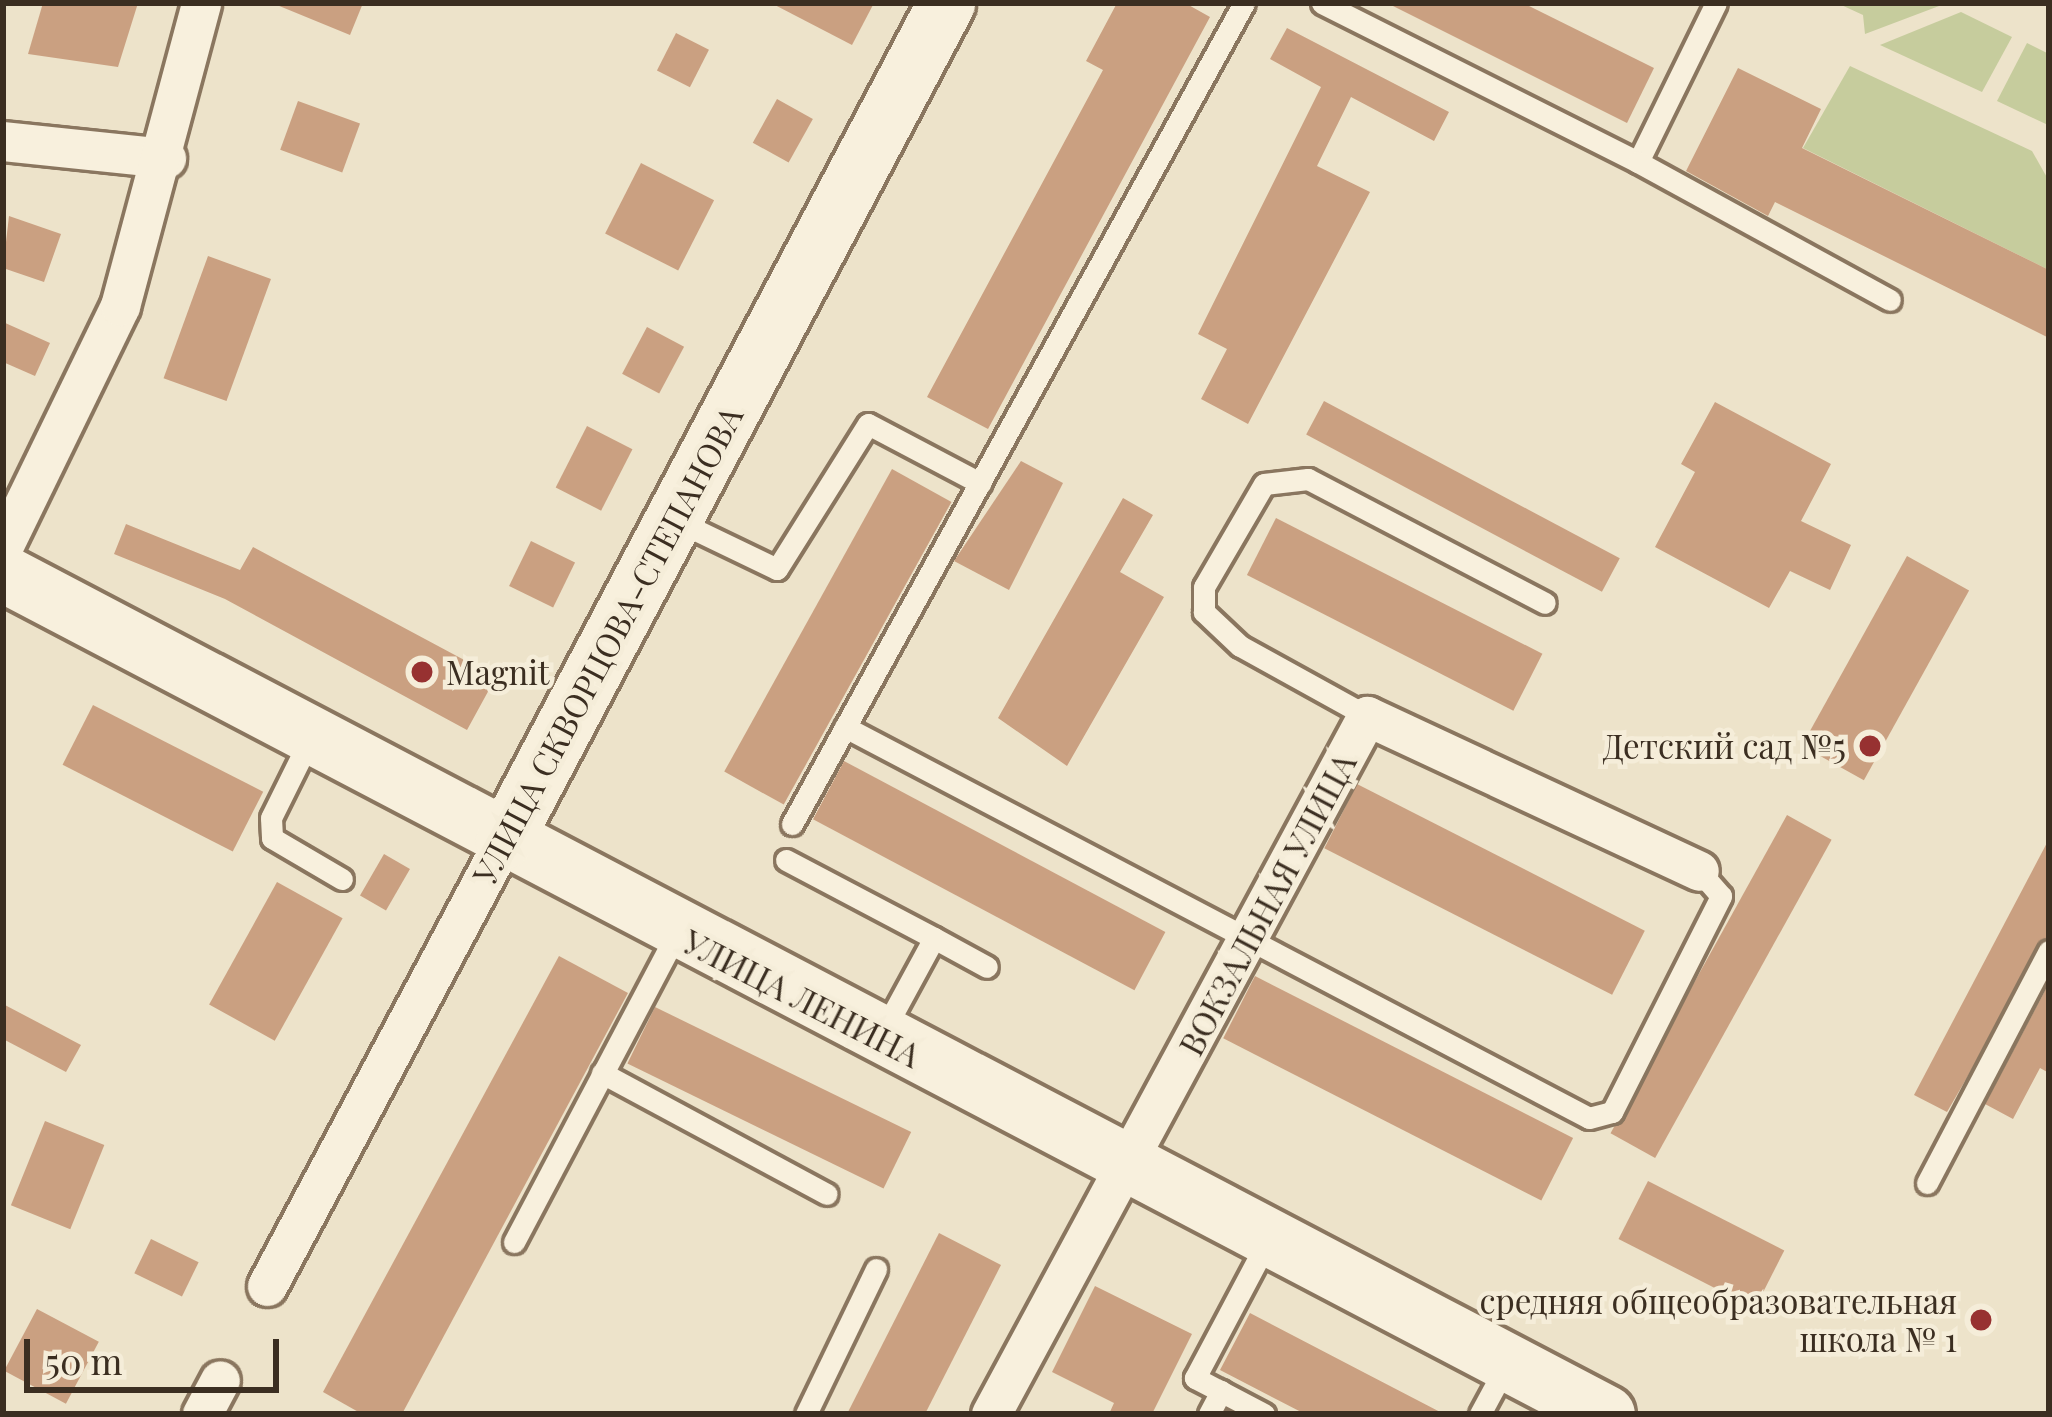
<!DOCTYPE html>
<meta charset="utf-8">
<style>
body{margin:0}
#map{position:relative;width:2052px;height:1417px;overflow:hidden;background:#ede3ca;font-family:"Playfair Display",serif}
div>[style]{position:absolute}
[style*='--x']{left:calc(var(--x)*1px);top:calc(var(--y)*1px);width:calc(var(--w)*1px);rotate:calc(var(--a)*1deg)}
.green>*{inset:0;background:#c6cc9d}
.building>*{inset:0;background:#caa081;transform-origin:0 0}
.roads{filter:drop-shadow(3px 0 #8a765f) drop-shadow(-3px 0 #8a765f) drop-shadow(0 3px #8a765f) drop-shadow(0 -3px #8a765f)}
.lane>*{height:21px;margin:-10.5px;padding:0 10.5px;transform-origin:10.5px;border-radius:10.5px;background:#f8f0dd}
.street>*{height:39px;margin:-19.5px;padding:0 19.5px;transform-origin:19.5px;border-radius:19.5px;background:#f8f0dd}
.secondary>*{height:57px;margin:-28.5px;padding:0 28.5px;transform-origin:28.5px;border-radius:28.5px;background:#f8f0dd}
.dots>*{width:33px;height:33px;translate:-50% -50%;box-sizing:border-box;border:6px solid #f5edd9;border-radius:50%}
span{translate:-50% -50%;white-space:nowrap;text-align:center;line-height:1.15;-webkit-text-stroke:9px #f5edd9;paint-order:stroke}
.street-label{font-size:33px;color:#3b2e21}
.poi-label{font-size:33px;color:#3b2e21}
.left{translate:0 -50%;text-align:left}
.right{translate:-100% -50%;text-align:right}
.frame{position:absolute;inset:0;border:6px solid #3b2e21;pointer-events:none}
.scale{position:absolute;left:24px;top:1339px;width:255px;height:54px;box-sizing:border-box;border:6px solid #3b2e21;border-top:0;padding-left:15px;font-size:36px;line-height:42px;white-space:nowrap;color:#3b2e21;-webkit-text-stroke:9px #f5edd9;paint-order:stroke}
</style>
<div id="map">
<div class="green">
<i style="clip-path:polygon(1837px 3px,1947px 3px,1865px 34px,1863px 15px)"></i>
<i style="clip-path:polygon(1961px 12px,2012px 37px,1982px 92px,1880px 45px)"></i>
<i style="clip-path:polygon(2027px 43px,2049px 54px,2048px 125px,1997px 101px)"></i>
<i style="clip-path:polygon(1850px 66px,2032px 151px,2049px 181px,2049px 270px,1803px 148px)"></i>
</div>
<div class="building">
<i style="clip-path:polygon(43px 3px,138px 3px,118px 67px,28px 54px)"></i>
<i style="clip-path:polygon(272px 3px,363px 3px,350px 35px)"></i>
<i style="clip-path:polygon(771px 3px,874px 3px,852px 45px)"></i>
<i style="clip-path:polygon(1117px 3px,1185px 3px,1210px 17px,988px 429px,927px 397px,1103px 70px,1086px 61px)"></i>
<i style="clip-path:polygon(1387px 3px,1523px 3px,1654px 68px,1627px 123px)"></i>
<i style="clip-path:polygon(1287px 28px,1449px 112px,1434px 141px,1351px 97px,1317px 166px,1370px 192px,1248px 424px,1201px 399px,1227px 349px,1198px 334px,1321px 87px,1270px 59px)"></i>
<i style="left:676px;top:33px;width:37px;height:42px;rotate:27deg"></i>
<i style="clip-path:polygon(1738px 68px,1821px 109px,1802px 148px,2049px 270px,2049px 338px,1775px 202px,1768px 216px,1686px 171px)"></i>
<i style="left:777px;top:99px;width:41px;height:50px;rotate:29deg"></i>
<i style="left:298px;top:101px;width:66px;height:52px;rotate:20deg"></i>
<i style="left:641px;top:163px;width:82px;height:79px;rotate:27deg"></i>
<i style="clip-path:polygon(9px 216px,61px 234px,44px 282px,3px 268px)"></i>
<i style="left:208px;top:256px;width:67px;height:130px;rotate:20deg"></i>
<i style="clip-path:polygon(3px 322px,50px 343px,35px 376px,3px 362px)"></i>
<i style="left:647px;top:327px;width:42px;height:53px;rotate:28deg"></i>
<i style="left:1324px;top:401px;width:335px;height:38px;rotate:28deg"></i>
<i style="clip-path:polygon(1715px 402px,1831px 464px,1801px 521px,1851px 545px,1830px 590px,1790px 571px,1769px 608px,1655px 547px,1695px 472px,1681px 464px)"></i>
<i style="left:587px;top:426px;width:51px;height:69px;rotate:27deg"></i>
<i style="clip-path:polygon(1021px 461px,1063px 483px,1009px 590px,954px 561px)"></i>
<i style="left:892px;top:469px;width:68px;height:346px;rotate:29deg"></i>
<i style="clip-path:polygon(1123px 498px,1153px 515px,1120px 572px,1164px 597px,1067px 766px,998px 718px)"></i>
<i style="left:1276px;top:518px;width:299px;height:64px;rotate:27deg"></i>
<i style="clip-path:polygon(126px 524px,240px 570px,253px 547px,496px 677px,467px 730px,225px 599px,114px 554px)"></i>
<i style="left:531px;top:541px;width:49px;height:50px;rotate:26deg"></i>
<i style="left:1907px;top:556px;width:71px;height:217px;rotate:29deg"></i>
<i style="left:93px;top:705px;width:191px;height:67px;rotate:27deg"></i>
<i style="left:844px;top:761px;width:364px;height:66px;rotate:28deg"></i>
<i style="left:1357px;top:784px;width:323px;height:72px;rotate:27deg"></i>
<i style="left:1787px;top:815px;width:51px;height:364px;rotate:29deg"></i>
<i style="clip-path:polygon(2049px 839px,2049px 936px,1947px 1112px,1914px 1095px)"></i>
<i style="left:384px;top:854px;width:30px;height:48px;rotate:30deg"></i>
<i style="left:277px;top:882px;width:75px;height:140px;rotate:29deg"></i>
<i style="clip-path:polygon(559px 956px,628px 993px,402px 1414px,362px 1414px,323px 1392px)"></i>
<i style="left:1255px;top:976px;width:357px;height:70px;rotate:27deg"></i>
<i style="clip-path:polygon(2049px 983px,2049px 1073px,2040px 1068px,2013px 1119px,1985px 1104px)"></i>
<i style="clip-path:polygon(3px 1004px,81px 1045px,66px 1072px,3px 1039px)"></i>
<i style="left:655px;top:1007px;width:285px;height:63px;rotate:26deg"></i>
<i style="left:45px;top:1121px;width:64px;height:91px;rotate:22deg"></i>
<i style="left:1648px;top:1181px;width:153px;height:65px;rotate:27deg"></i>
<i style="clip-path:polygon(939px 1233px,1001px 1265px,925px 1414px,847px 1414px)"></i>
<i style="left:151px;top:1239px;width:53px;height:38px;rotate:26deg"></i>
<i style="clip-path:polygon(1095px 1286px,1192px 1334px,1152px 1414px,1109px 1414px,1114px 1403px,1052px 1372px)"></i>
<i style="left:37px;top:1309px;width:70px;height:70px;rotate:28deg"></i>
<i style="clip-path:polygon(1250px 1313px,1365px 1373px,1444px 1414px,1305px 1414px,1220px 1370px)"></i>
</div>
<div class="roads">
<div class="lane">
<i style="--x:1322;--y:3;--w:354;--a:26.7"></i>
<i style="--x:1638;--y:162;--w:177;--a:-63.9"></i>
<i style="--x:1638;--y:162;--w:287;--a:28.7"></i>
<i style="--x:675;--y:520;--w:113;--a:25.7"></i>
<i style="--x:777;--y:569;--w:171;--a:-57.9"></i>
<i style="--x:868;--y:424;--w:127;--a:27.8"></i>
<i style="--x:1367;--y:716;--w:145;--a:-151.1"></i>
<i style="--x:1240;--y:646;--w:50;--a:-136.6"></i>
<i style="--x:1204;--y:612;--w:25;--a:-90"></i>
<i style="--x:1204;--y:587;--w:119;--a:-59.8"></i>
<i style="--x:1264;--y:484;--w:44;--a:-6.5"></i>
<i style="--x:1308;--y:479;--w:267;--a:27.6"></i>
<i style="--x:845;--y:727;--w:840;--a:27.72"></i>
<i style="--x:1589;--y:1118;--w:24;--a:-15"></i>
<i style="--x:1612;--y:1112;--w:242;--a:-63.2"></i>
<i style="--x:1721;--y:896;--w:33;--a:-131"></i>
<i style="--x:311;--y:737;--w:90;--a:116.3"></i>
<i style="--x:271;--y:818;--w:20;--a:87"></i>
<i style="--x:272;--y:838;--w:81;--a:30.4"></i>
<i style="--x:792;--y:824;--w:937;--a:-61.17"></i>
<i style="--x:786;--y:860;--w:167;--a:27.8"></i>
<i style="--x:934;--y:938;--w:107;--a:118.5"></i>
<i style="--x:934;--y:938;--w:60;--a:28.7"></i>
<i style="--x:602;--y:1073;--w:255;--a:28.3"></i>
<i style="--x:1927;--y:1183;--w:262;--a:-62.3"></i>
<i style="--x:514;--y:1242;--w:349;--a:-62.2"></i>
<i style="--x:806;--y:1414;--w:161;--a:-64.2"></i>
<i style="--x:1209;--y:1414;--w:26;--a:-62"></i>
<i style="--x:1264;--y:1414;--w:78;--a:-152.4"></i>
<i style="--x:1195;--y:1378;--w:156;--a:-62.1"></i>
<i style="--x:1480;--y:1414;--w:57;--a:-61.6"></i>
</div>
<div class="street">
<i style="--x:3;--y:141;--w:164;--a:6"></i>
<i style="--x:3;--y:547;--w:268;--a:-64.1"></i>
<i style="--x:120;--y:306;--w:314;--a:-75"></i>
<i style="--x:267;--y:1286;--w:505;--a:-62.01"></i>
<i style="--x:202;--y:1414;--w:38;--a:-62"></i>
<i style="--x:991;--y:1414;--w:793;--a:-61.69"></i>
<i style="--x:1367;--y:716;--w:366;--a:25"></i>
</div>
<div class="secondary">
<i style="--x:3;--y:573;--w:1810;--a:27.68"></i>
<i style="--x:504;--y:840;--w:947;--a:-62.16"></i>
</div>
</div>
<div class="dots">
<i style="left:422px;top:672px;background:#973131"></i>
<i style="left:1870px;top:746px;background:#973131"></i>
<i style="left:1981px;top:1320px;background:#973131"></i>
</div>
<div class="street-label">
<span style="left:607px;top:645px;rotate:-62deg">УЛИЦА СКВОРЦОВА-СТЕПАНОВА</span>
<span style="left:1267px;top:904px;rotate:-62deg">ВОКЗАЛЬНАЯ УЛИЦА</span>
<span style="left:802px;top:998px;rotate:27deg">УЛИЦА ЛЕНИНА</span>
</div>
<div class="poi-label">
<span class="left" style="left:446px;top:672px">Magnit</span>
<span class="right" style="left:1846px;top:746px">Детский сад №5</span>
<span class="right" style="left:1957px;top:1320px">средняя общеобразовательная<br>школа № 1</span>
</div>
<div class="frame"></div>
<div class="scale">50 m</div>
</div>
